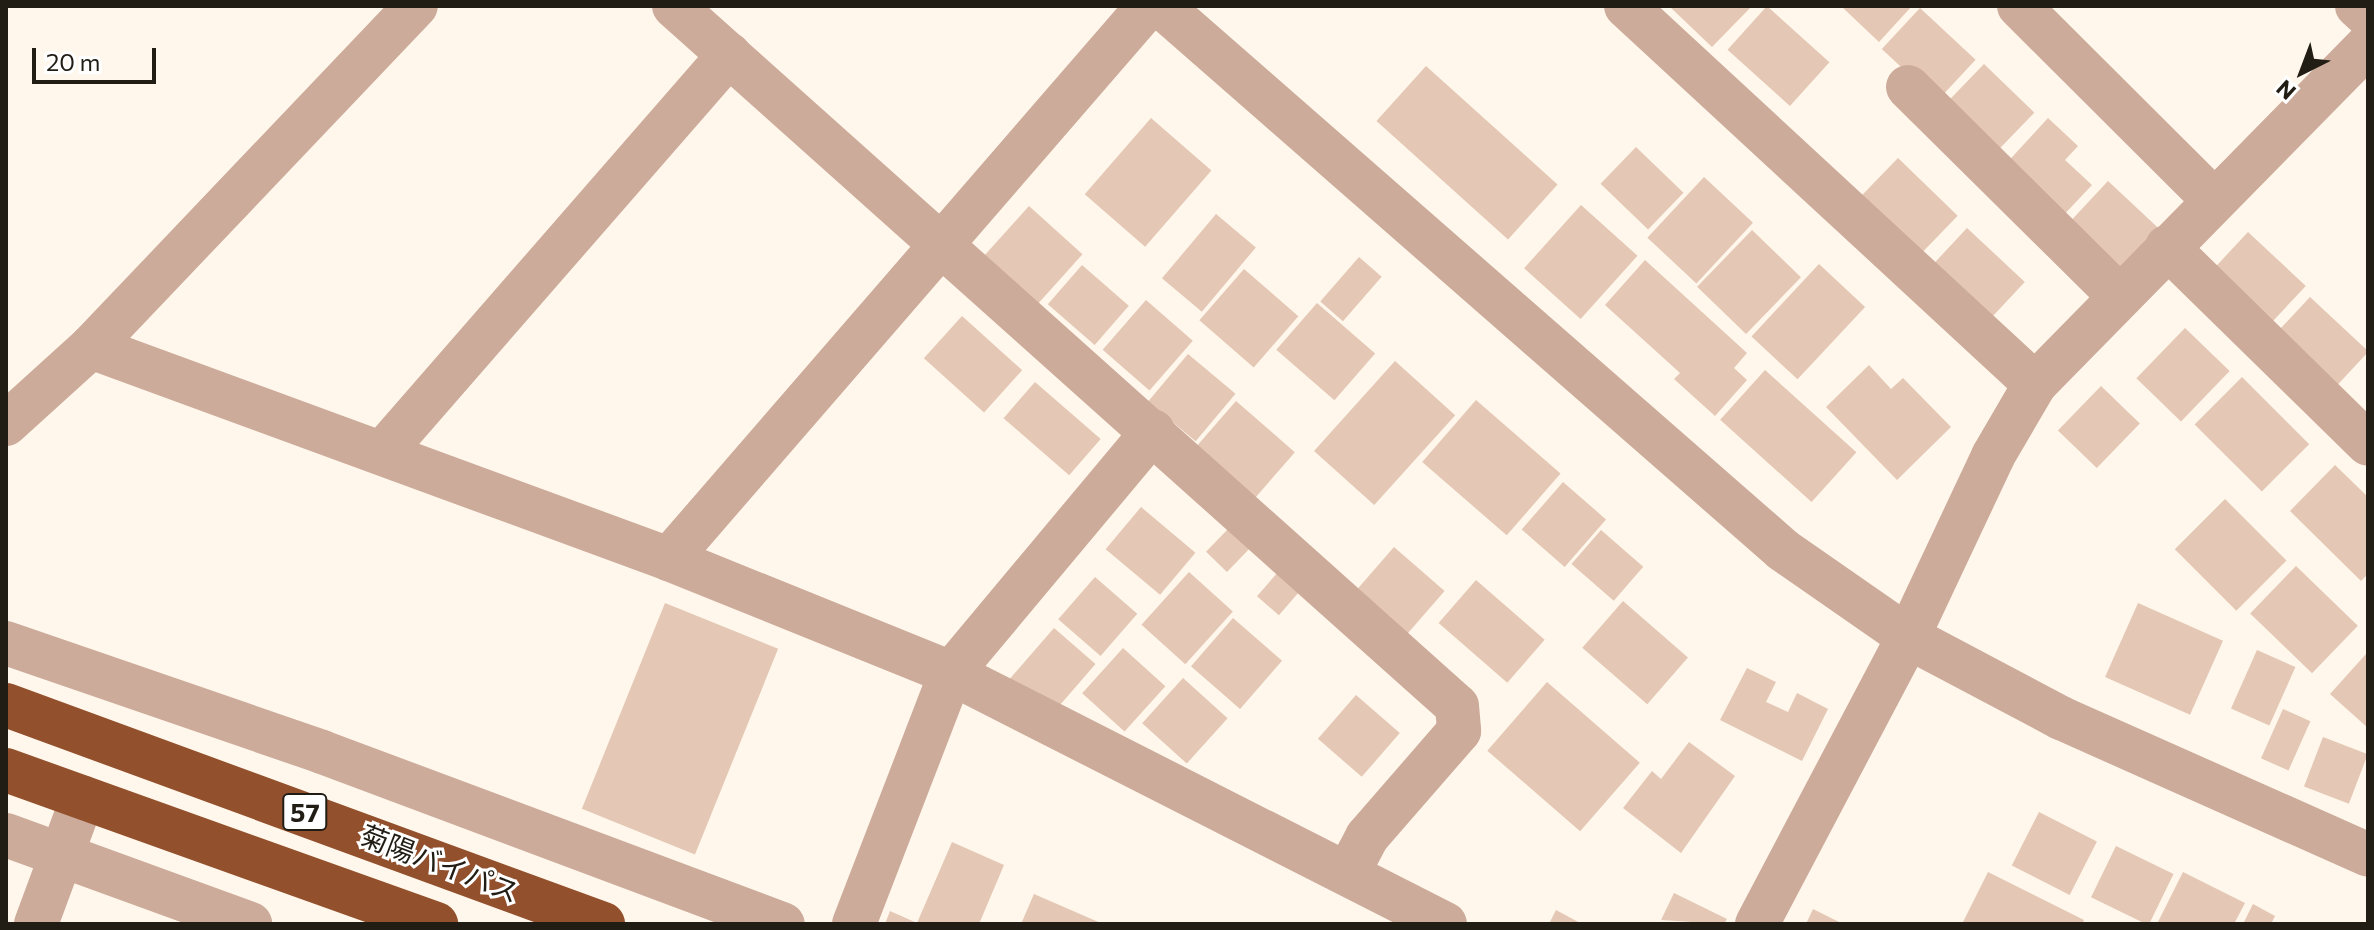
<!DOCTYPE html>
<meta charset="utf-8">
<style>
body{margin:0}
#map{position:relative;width:2374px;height:930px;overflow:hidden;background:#fff7eb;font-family:Commissioner,"Noto Sans JP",sans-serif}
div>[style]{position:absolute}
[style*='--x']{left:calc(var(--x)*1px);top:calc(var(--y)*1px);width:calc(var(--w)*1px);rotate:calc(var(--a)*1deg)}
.building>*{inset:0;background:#e4c7b4;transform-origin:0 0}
.minor>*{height:44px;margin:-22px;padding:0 22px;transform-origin:22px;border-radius:22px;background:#cdab9b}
.highway>*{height:44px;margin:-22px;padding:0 22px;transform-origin:22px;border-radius:22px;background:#93502d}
span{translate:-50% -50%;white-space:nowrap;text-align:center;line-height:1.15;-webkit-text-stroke:6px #fff;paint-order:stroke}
.shield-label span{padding:2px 6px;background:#fff;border:2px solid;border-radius:6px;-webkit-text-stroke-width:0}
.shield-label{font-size:26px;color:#211d15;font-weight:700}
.street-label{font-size:28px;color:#211d15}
.frame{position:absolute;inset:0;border:8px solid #211d15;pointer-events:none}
.north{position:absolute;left:2262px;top:32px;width:80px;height:80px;-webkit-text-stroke:6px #fff;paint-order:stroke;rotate:222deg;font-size:22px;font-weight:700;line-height:32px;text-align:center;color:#211d15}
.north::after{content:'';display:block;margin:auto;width:28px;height:36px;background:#211d15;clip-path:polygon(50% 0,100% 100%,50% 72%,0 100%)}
.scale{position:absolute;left:32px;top:48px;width:124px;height:36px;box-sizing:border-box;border:4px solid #211d15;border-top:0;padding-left:10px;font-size:24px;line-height:28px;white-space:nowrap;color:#211d15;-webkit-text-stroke:6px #fff;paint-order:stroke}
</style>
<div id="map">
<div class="building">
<i style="clip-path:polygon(1669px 6px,1752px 6px,1712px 47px)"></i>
<i style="left:1767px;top:6px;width:84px;height:59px;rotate:42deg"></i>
<i style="clip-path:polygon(1841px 6px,1912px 6px,1879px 42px)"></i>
<i style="left:1920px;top:8px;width:76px;height:56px;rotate:43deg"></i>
<i style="left:1984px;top:64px;width:70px;height:59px;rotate:44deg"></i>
<i style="left:1426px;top:66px;width:177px;height:74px;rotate:42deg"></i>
<i style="left:1151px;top:118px;width:80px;height:101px;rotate:41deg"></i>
<i style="clip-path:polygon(2048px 118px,2078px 146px,2065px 160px,2092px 185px,2059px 220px,2003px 167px)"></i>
<i style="left:1636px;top:147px;width:66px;height:51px;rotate:44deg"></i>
<i style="left:1898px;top:158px;width:83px;height:55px;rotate:44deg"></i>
<i style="left:1704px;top:177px;width:67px;height:83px;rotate:43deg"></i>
<i style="left:2108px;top:181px;width:79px;height:67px;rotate:43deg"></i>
<i style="left:1581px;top:205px;width:76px;height:85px;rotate:42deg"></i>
<i style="left:1029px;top:206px;width:72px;height:79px;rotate:42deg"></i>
<i style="left:1216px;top:214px;width:52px;height:84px;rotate:40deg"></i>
<i style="left:1967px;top:228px;width:79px;height:57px;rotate:43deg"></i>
<i style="left:1752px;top:230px;width:68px;height:79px;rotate:44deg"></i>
<i style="left:2248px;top:232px;width:79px;height:57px;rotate:43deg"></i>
<i style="left:1359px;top:257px;width:30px;height:59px;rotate:41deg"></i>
<i style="clip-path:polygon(1645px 260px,1747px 353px,1734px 368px,1747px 380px,1715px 416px,1674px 379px,1680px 373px,1605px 305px)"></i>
<i style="left:1819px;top:264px;width:63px;height:99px;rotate:43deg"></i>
<i style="left:1082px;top:265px;width:62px;height:52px;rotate:41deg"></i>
<i style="left:1244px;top:269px;width:72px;height:68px;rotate:41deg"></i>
<i style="left:2310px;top:297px;width:80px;height:50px;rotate:43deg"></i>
<i style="left:1146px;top:300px;width:62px;height:66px;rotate:41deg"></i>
<i style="left:1317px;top:303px;width:77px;height:62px;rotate:41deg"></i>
<i style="left:962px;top:316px;width:81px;height:57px;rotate:42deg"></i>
<i style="left:2185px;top:328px;width:62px;height:70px;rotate:44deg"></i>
<i style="left:1188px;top:354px;width:62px;height:62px;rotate:40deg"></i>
<i style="left:1395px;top:361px;width:81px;height:121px;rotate:42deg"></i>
<i style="clip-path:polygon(1869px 365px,1891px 389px,1903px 378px,1951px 427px,1897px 480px,1826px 407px)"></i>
<i style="left:1765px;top:370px;width:123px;height:67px;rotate:42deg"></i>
<i style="left:2242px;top:377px;width:95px;height:67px;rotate:45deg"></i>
<i style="left:1035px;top:382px;width:87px;height:48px;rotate:41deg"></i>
<i style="left:2101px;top:386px;width:54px;height:62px;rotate:44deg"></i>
<i style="left:1476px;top:400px;width:112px;height:82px;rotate:41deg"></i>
<i style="left:1236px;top:401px;width:78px;height:64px;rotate:41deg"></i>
<i style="clip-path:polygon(2335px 465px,2368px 497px,2368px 574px,2361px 581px,2290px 511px)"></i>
<i style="left:1563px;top:482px;width:57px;height:63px;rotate:41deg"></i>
<i style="left:2225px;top:499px;width:87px;height:71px;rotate:45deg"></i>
<i style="left:1141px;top:507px;width:71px;height:55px;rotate:40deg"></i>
<i style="left:1229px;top:528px;width:29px;height:33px;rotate:44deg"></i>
<i style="left:1601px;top:530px;width:56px;height:45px;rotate:41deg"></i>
<i style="left:1394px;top:547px;width:67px;height:57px;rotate:41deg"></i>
<i style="left:2296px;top:566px;width:86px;height:66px;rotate:44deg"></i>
<i style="left:1189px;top:572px;width:59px;height:71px;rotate:42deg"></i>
<i style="left:1278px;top:572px;width:29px;height:32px;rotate:41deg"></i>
<i style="left:1095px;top:577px;width:56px;height:56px;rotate:41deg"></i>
<i style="left:1476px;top:580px;width:91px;height:57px;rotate:41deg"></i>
<i style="left:1623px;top:601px;width:86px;height:62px;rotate:41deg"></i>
<i style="left:665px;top:603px;width:122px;height:222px;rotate:22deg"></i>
<i style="left:2138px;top:603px;width:93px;height:81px;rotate:24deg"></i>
<i style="left:1233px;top:618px;width:65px;height:64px;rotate:41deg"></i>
<i style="left:1054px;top:628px;width:55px;height:70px;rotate:41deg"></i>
<i style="left:1123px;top:648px;width:57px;height:61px;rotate:42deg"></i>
<i style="left:2257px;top:650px;width:42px;height:64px;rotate:24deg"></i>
<i style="clip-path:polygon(2366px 654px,2368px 655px,2368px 728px,2330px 694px)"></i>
<i style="clip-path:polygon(1747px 668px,1776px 682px,1766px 702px,1788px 712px,1797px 693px,1828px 709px,1802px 761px,1720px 720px)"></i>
<i style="left:1183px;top:678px;width:60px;height:61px;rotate:42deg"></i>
<i style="left:1547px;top:682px;width:123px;height:91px;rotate:41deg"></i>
<i style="left:1356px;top:695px;width:58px;height:58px;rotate:41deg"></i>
<i style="left:2283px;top:709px;width:30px;height:54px;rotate:24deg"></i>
<i style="left:2323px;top:737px;width:48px;height:53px;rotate:21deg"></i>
<i style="clip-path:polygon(1689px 742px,1735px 776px,1681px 853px,1623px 808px,1652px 771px,1661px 779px)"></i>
<i style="left:2039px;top:812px;width:65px;height:60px;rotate:27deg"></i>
<i style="clip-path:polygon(952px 842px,1004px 865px,979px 924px,885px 924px,890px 911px,917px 923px)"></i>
<i style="left:2116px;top:846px;width:64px;height:57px;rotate:26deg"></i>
<i style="clip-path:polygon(1988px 872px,2084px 920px,2082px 924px,1962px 924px)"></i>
<i style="clip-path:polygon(2183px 872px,2245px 903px,2234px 924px,2157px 924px)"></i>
<i style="clip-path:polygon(1674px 893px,1727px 919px,1724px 924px,1661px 920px)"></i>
<i style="clip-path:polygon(1034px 894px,1103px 924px,1021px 924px)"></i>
<i style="clip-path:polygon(2253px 904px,2275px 916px,2271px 924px,2243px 924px)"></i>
<i style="clip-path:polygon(1813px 909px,1843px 924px,1806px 924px)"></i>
<i style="clip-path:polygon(1556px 910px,1582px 924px,1549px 924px)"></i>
</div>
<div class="minor">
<i style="--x:674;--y:6;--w:1050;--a:41.8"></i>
<i style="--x:1457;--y:706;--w:25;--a:85"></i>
<i style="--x:1459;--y:731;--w:140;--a:131"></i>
<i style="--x:1367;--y:837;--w:41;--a:117.8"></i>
<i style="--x:1161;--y:6;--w:826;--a:41.17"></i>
<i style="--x:1783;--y:550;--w:152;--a:34.8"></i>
<i style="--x:1908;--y:637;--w:173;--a:27.9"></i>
<i style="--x:2061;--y:718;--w:336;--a:24"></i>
<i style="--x:1626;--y:6;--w:557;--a:42.74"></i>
<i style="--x:2019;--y:6;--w:275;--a:44.9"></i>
<i style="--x:2357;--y:6;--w:15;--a:42"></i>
<i style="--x:1908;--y:87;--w:298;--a:44.7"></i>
<i style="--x:2167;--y:247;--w:281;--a:44.4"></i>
<i style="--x:91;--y:347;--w:616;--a:20.14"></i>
<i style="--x:669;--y:559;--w:304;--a:22"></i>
<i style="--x:951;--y:673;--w:554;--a:26.93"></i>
<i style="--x:6;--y:424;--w:115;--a:-42.2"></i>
<i style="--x:91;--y:347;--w:471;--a:-46.4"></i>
<i style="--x:383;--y:452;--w:527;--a:-48.93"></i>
<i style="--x:669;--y:559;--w:732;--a:-49.1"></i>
<i style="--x:6;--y:643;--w:334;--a:19"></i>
<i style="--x:322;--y:752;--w:492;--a:20.5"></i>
<i style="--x:6;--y:835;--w:260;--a:20"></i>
<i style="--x:36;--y:924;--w:135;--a:-69.7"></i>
<i style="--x:854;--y:924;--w:269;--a:-68.9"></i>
<i style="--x:951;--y:673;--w:315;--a:-50.1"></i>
<i style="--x:1757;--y:924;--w:324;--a:-62.2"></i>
<i style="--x:1908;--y:637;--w:200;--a:-64.8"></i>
<i style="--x:1993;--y:456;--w:83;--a:-59.7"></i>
<i style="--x:2035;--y:384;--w:475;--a:-45.5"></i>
</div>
<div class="highway">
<i style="--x:6;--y:705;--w:636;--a:20.14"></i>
<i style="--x:6;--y:770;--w:457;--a:19.7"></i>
</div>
<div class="shield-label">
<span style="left:305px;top:812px">57</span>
</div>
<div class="street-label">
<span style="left:440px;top:863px;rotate:21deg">菊陽バイパス</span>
</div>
<div class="frame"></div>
<div class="north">N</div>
<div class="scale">20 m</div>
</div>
